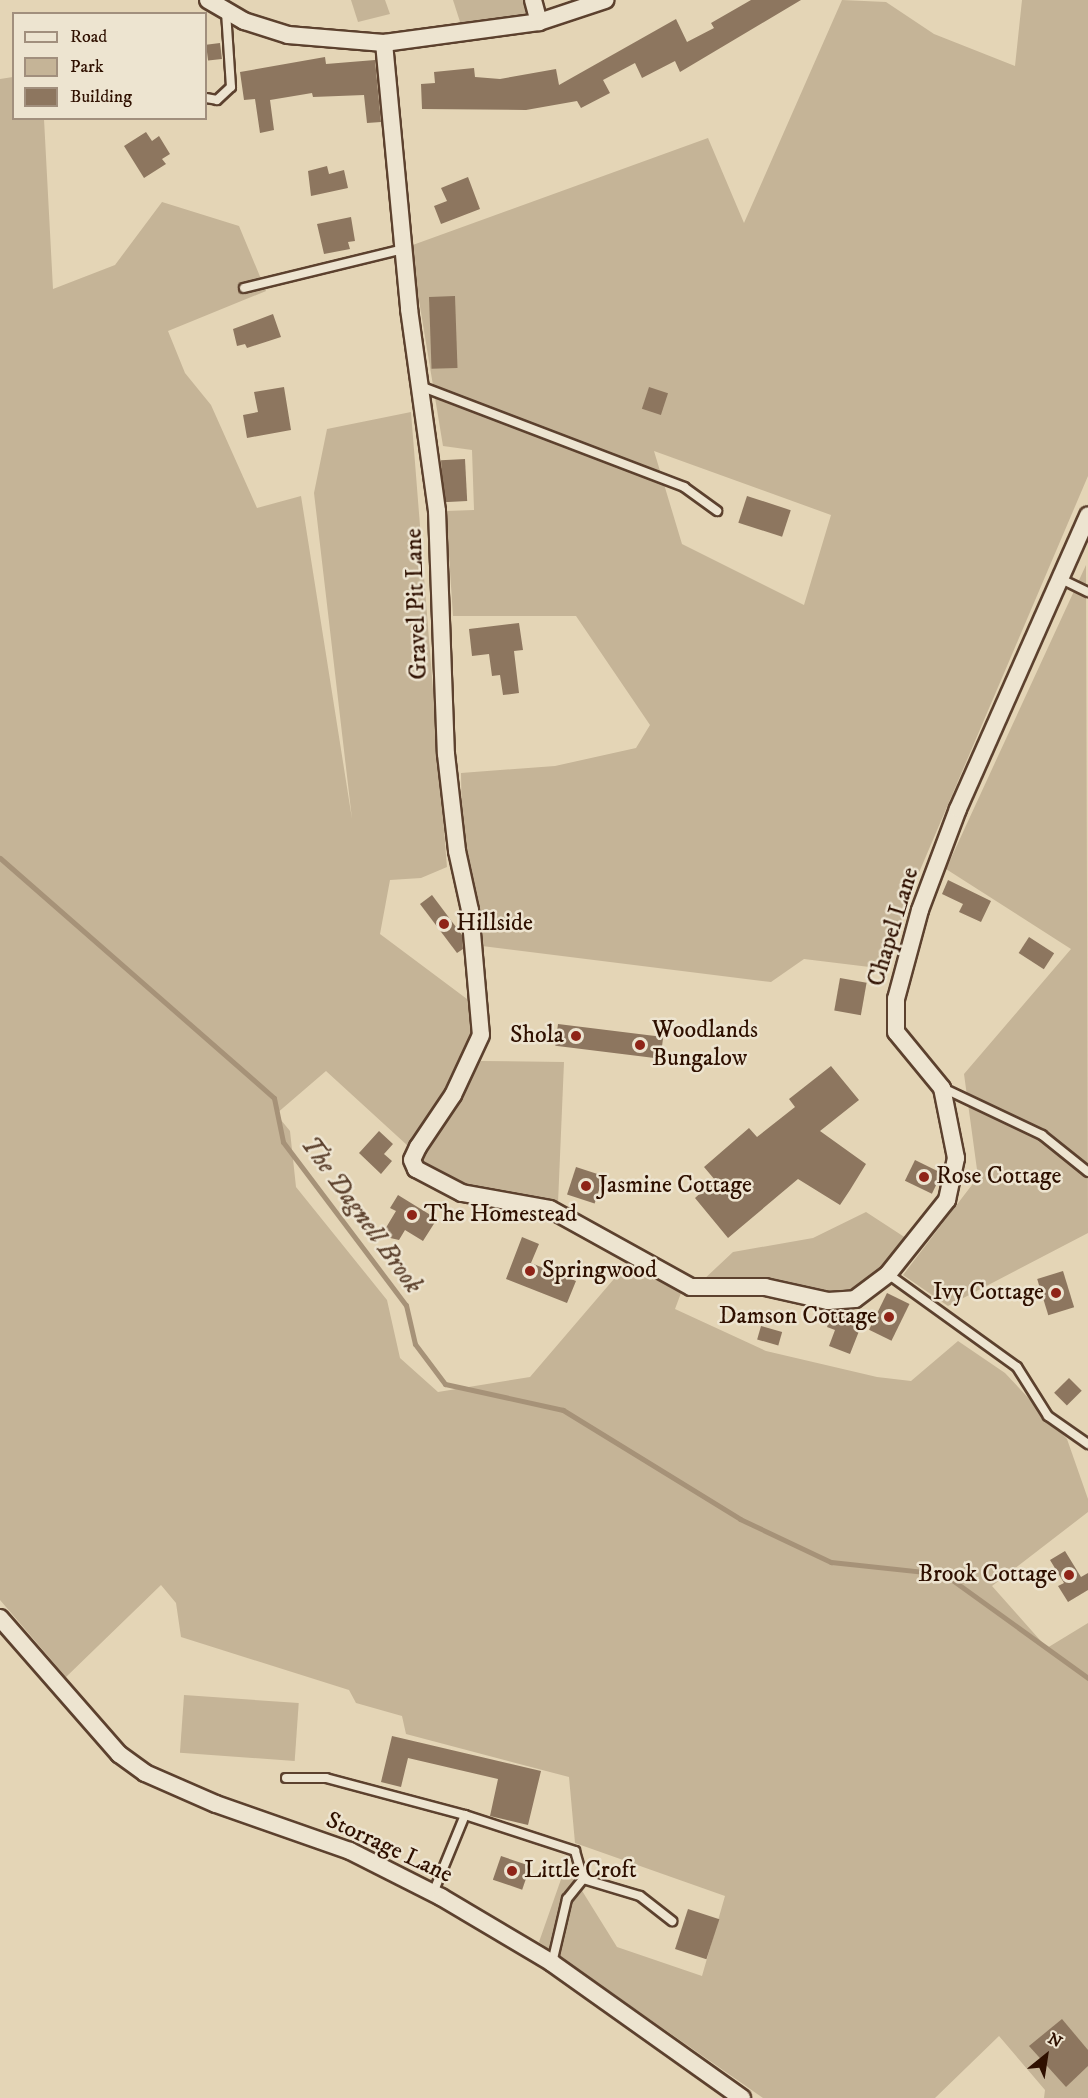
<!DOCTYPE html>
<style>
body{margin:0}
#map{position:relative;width:1088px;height:2098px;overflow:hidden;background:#e4d5b6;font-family:"IM FELL DW Pica",serif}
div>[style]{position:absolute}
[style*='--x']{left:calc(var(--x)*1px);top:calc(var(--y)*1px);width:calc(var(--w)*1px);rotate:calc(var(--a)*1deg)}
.green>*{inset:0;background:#c5b497;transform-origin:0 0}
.stream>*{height:5px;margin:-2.5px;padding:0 2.5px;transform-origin:2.5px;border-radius:2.5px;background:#a69278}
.building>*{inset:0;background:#8d765f;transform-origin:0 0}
.roads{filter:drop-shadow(2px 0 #5c412e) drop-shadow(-2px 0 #5c412e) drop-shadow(0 2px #5c412e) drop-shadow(0 -2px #5c412e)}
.lane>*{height:8px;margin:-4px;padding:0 4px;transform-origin:4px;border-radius:4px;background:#ede4d0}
.street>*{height:16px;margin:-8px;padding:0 8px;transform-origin:8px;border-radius:8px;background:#ede4d0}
.dots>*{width:16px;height:16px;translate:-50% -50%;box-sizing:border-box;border:3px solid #ede4d0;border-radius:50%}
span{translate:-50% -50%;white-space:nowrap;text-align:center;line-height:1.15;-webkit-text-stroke:5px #ede4d0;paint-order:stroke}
.street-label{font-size:24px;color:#2f1000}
.poi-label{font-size:24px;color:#2f1000}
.left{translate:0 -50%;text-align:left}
.right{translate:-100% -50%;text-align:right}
.water-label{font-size:26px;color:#5f4430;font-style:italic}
.legend{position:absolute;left:12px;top:12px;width:195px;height:108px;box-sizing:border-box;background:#ede4d0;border:2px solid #a18f7d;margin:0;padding:8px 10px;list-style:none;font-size:18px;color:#2f1000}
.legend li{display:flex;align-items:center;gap:12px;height:30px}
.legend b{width:30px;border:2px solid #a18f7d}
.north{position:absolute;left:1016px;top:2026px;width:60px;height:60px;-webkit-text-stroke:4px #ede4d0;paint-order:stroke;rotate:30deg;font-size:16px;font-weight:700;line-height:24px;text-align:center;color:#2f1000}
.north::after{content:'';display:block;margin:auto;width:21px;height:27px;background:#2f1000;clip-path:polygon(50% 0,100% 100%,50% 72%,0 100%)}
</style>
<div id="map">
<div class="green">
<i style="clip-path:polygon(351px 0,385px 0,390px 14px,358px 22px)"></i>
<i style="clip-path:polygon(453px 0,526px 0,533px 18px,462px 28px)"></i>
<i style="clip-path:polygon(evenodd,842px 0,886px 2px,934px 34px,1015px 66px,1022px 0,1088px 0,1088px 476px,912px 889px,886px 969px,804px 959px,771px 982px,482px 946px,462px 834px,461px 773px,555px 766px,636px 748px,650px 725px,576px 616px,453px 616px,446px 511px,474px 510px,472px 450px,443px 446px,410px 246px,708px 138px,744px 223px,842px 0,654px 451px,831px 515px,804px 605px,682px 544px,654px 451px)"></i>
<i style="clip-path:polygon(13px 77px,14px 118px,44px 119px,53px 289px,115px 265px,162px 202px,239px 226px,266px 291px,168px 331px,185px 373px,211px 405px,257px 508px,301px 496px,352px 819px,314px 493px,327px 429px,411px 412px,447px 867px,421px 878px,390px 880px,380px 934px,475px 1005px,473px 1031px,467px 1055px,446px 1093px,408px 1146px,326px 1071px,276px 1114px,290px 1131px,296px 1187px,387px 1300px,400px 1358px,438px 1392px,530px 1377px,631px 1259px,681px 1293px,675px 1309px,766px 1351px,877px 1377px,911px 1381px,958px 1341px,1005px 1373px,1067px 1439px,1088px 1499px,1088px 1512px,992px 1586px,1047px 1648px,1088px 1623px,1088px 2098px,1044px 2098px,1045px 2090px,999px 2036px,935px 2098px,763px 2098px,539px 1942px,566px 1865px,617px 1947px,702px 1976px,725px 1896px,575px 1843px,569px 1777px,406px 1734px,402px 1716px,356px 1703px,349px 1690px,181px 1637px,176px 1603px,161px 1585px,66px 1677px,0 1600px,0 79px)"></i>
<i style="clip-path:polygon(1086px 565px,1088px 1233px,948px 1306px,903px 1275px,978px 1177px,964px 1074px,1071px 949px,946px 869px)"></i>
<i style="clip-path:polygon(481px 1061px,564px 1062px,558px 1203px,467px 1189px,425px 1168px,422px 1149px)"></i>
<i style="clip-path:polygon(866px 1212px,909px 1240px,879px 1277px,858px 1292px,839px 1296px,749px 1278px,701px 1282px,733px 1252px,813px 1238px)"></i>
<i style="left:184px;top:1695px;width:115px;height:58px;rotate:4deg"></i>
</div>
<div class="stream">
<i style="--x:0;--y:858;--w:364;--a:41.2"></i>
<i style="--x:274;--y:1098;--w:45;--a:78.4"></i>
<i style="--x:283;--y:1142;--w:204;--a:53"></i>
<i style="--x:406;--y:1305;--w:40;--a:77"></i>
<i style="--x:415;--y:1344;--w:50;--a:53.1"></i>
<i style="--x:445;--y:1384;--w:121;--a:12.4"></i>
<i style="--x:563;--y:1410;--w:208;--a:31.6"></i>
<i style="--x:740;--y:1519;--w:101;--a:25.3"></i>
<i style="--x:831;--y:1562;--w:114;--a:6.1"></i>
<i style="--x:944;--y:1574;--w:178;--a:35.8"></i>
</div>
<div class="building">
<i style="clip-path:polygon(751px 0,801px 0,680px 72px,675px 61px,642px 78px,635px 63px,603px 80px,610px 93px,581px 108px,577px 101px,526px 110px,422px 109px,421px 84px,435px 83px,434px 72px,474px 68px,475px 77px,500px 79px,556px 69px,559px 85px,676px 19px,687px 42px,714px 28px,711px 23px)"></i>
<i style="left:220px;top:43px;width:16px;height:14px;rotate:83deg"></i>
<i style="clip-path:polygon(325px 57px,326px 64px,375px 60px,381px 122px,367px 123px,364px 95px,313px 97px,312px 93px,270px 100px,274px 130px,260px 133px,255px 99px,244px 100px,240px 72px)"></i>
<i style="clip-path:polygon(146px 132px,152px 141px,159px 136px,170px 154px,162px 159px,166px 164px,144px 178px,124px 146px)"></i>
<i style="clip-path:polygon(327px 166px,329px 174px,344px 170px,348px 188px,311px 196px,308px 171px)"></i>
<i style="clip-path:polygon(468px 177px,480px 209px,441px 224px,434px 206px,447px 201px,441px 188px)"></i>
<i style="clip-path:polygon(351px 217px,355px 241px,348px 242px,350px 249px,324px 254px,317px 224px)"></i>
<i style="left:455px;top:296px;width:72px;height:26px;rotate:88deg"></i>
<i style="clip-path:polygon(273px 314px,281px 337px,247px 348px,245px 344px,237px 346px,233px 329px)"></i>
<i style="clip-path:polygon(284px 387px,291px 430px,247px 438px,243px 415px,258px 412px,254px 392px)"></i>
<i style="left:649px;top:387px;width:20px;height:23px;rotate:18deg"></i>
<i style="left:465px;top:459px;width:42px;height:24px;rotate:87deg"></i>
<i style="left:747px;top:496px;width:46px;height:28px;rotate:18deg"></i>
<i style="clip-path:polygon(519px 623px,523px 650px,514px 651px,519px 693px,503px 695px,500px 675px,492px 676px,489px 654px,472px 656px,469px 629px)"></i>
<i style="clip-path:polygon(948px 880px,991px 901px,981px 922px,959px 912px,963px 904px,942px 894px)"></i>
<i style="clip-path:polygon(432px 895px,462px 935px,463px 949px,457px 953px,420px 904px)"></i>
<i style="left:1029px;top:937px;width:30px;height:19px;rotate:33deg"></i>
<i style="left:840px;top:978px;width:27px;height:33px;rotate:10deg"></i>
<i style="left:558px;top:1024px;width:106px;height:22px;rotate:7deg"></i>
<i style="clip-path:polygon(831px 1066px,859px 1100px,820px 1131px,866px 1164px,850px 1190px,840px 1205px,798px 1179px,728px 1238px,695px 1198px,715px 1180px,704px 1167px,749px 1128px,757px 1137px,795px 1107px,789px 1099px)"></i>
<i style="clip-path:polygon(379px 1131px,393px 1144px,384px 1154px,392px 1161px,381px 1174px,359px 1153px)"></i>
<i style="left:915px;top:1160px;width:30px;height:23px;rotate:26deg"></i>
<i style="left:576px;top:1167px;width:29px;height:29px;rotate:18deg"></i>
<i style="clip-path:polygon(398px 1195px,437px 1219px,423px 1241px,405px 1230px,399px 1240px,386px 1237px,384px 1231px,396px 1211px,390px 1208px)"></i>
<i style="clip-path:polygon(522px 1237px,539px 1244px,531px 1263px,576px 1281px,567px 1303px,506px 1279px)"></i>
<i style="left:1063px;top:1271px;width:38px;height:27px;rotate:73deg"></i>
<i style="left:887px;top:1293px;width:25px;height:41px;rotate:26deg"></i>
<i style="clip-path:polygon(833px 1311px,863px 1321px,850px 1354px,829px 1346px,835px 1330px,827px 1327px)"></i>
<i style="left:761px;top:1326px;width:22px;height:14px;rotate:16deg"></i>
<i style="left:1069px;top:1378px;width:18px;height:21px;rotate:45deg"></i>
<i style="clip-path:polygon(1065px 1551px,1081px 1577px,1088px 1573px,1088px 1590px,1068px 1602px,1058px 1586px,1064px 1583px,1050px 1560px)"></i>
<i style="clip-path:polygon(392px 1736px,541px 1771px,528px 1825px,490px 1816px,498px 1779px,408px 1758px,401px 1787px,381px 1782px)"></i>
<i style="left:501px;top:1856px;width:31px;height:25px;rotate:19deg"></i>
<i style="left:688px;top:1909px;width:33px;height:42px;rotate:18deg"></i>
<i style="clip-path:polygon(1062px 2019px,1088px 2050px,1088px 2066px,1066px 2087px,1029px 2046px)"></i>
</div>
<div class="roads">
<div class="lane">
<i style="--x:206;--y:98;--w:11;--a:10"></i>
<i style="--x:217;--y:100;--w:19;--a:-43"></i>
<i style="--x:231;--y:87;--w:76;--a:-93.8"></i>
<i style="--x:244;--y:288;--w:165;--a:-13.7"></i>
<i style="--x:420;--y:386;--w:283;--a:20.9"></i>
<i style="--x:684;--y:487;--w:41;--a:36"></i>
<i style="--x:1061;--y:579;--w:30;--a:26"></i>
<i style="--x:943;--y:1088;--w:110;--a:25.4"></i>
<i style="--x:1042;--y:1135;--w:59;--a:38.8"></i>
<i style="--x:888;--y:1274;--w:159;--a:35.8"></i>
<i style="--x:1017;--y:1367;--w:58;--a:57.7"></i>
<i style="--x:1048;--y:1416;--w:49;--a:35"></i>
<i style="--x:286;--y:1778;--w:40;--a:0"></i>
<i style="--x:326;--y:1778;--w:144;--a:14.9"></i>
<i style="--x:465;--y:1815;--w:84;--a:112.3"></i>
<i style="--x:465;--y:1815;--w:116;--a:18.1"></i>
<i style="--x:575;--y:1851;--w:29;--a:74"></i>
<i style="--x:552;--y:1963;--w:66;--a:-76.8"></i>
<i style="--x:567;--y:1899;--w:26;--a:-51"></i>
<i style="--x:583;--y:1879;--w:59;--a:16.6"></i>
<i style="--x:640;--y:1896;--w:41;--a:38"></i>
</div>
<div class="street">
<i style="--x:208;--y:0;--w:42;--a:30.3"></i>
<i style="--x:244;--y:21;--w:46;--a:17.7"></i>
<i style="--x:288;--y:35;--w:96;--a:4.8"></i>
<i style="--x:384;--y:43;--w:156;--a:-7.7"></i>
<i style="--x:539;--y:22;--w:70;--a:-18.4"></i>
<i style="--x:533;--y:0;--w:23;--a:75"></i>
<i style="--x:384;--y:43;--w:267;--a:84.6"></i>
<i style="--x:409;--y:309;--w:204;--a:82.1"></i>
<i style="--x:437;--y:511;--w:243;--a:87.9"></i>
<i style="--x:446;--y:754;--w:98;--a:83.5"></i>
<i style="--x:457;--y:851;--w:60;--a:77.6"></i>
<i style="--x:470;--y:910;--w:125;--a:85"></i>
<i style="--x:481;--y:1035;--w:66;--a:115"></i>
<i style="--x:453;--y:1095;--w:63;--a:123.9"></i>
<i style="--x:418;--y:1147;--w:14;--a:115"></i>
<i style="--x:412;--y:1160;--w:10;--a:66"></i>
<i style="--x:416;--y:1169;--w:52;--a:27.6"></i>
<i style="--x:462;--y:1193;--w:89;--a:10.3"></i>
<i style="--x:550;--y:1209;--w:161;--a:29"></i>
<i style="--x:691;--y:1287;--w:74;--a:0"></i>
<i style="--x:765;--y:1287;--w:65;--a:12.5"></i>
<i style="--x:828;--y:1301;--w:27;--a:-4"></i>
<i style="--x:855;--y:1299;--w:41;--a:-37.1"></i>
<i style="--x:888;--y:1274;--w:95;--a:-51.4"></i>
<i style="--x:947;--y:1200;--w:43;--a:-77.9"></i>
<i style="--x:956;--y:1158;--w:71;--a:-101.3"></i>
<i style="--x:942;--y:1088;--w:72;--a:-129.4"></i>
<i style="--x:896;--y:1032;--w:33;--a:-90"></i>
<i style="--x:896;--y:999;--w:92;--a:-74.9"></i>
<i style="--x:920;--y:910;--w:108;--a:-69.4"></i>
<i style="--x:958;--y:809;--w:321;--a:-66.1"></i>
<i style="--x:0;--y:1618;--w:181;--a:48.8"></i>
<i style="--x:119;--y:1754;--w:32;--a:36"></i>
<i style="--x:145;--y:1773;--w:77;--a:23.6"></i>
<i style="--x:216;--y:1804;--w:142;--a:19.3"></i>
<i style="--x:350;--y:1851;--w:102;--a:26.8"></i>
<i style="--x:441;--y:1897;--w:129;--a:30.7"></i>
<i style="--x:552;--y:1963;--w:233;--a:35.4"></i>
</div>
</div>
<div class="dots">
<i style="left:444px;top:924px;background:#8f2418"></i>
<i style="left:576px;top:1036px;background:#8f2418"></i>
<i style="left:640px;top:1045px;background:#8f2418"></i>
<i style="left:924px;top:1177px;background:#8f2418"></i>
<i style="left:586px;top:1186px;background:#8f2418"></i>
<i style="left:412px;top:1215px;background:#8f2418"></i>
<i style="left:530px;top:1271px;background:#8f2418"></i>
<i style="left:1056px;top:1293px;background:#8f2418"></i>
<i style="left:889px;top:1317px;background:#8f2418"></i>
<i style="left:1069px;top:1575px;background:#8f2418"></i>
<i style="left:512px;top:1871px;background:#8f2418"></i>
</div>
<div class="street-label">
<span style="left:417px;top:604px;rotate:-92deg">Gravel Pit Lane</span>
<span style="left:894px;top:927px;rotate:-73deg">Chapel Lane</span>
<span style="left:389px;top:1848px;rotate:25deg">Storrage Lane</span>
</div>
<div class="poi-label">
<span class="left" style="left:456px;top:924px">Hillside</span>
<span class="left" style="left:652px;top:1045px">Woodlands<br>Bungalow</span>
<span class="right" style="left:564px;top:1036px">Shola</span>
<span class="left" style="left:936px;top:1177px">Rose Cottage</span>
<span class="left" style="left:598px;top:1186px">Jasmine Cottage</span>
<span class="left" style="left:424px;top:1215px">The Homestead</span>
<span class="left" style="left:542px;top:1271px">Springwood</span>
<span class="right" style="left:1044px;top:1293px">Ivy Cottage</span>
<span class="right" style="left:877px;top:1317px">Damson Cottage</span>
<span class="right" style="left:1057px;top:1575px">Brook Cottage</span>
<span class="left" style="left:524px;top:1871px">Little Croft</span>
</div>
<div class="water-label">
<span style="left:361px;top:1215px;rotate:54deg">The Dagnell Brook</span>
</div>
<ul class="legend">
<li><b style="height:8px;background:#ede4d0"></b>Road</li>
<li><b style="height:16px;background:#c5b497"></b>Park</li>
<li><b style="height:16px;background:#8d765f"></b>Building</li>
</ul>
<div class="north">N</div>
</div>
